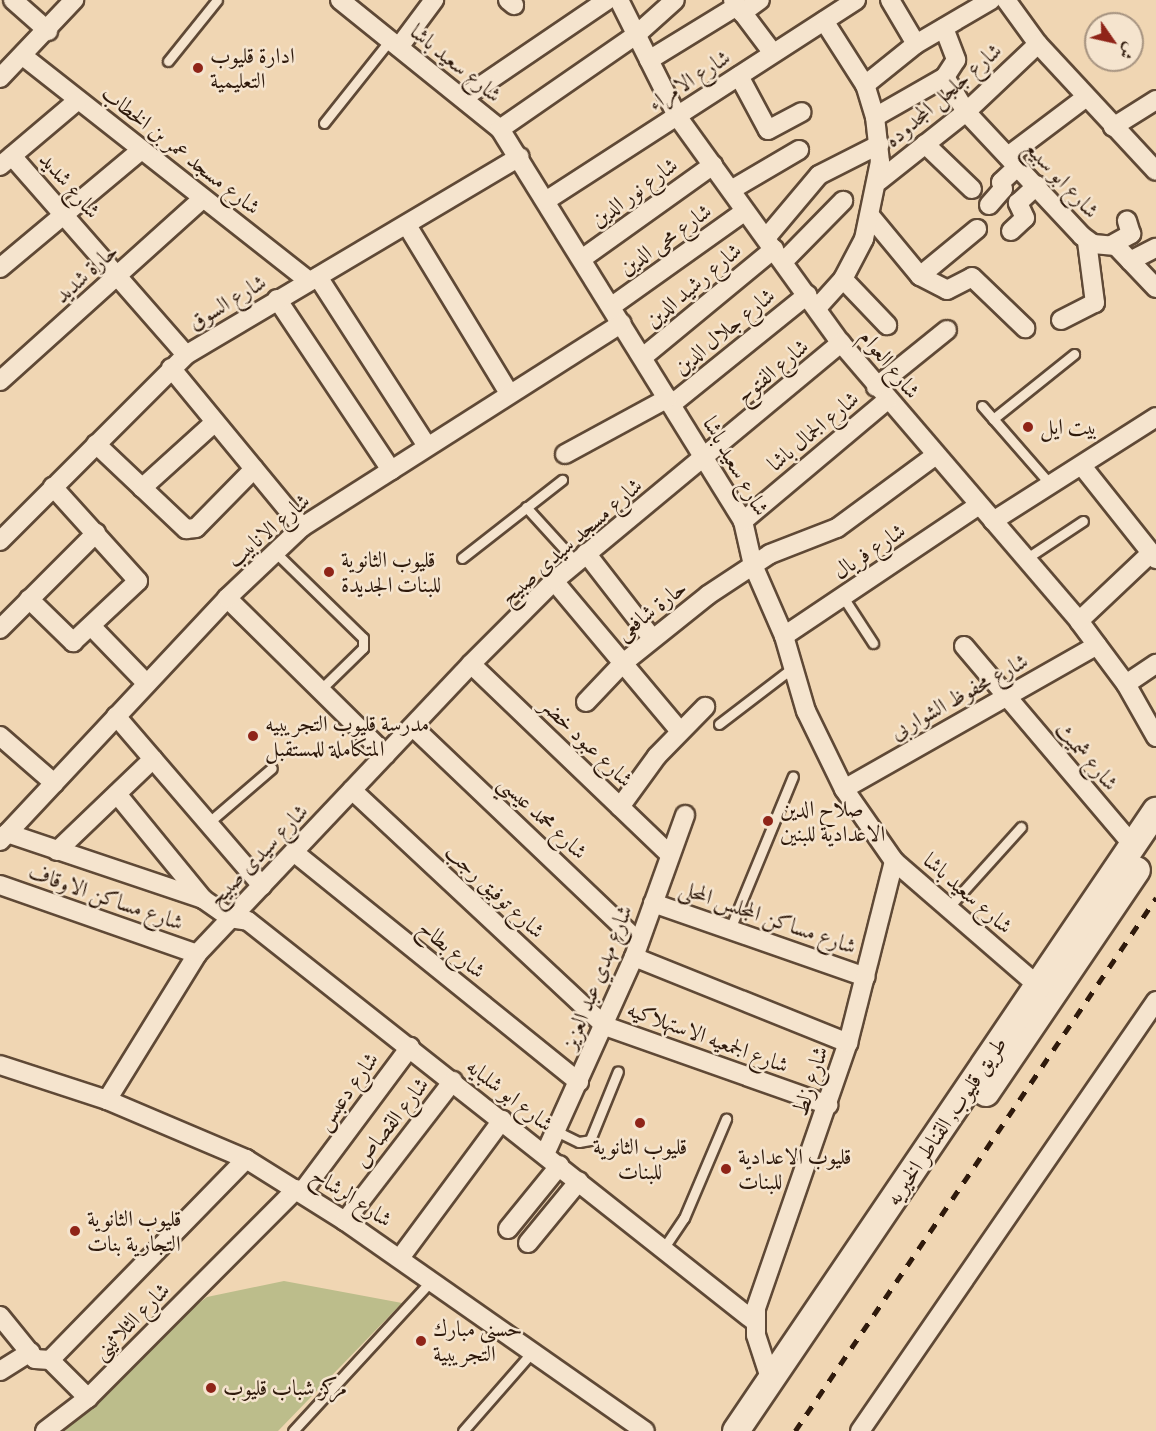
<!DOCTYPE html>
<meta charset="utf-8">
<style>
body{margin:0}
#map{position:relative;width:1156px;height:1431px;overflow:hidden;background:#f0d6b3;font-family:"EB Garamond",Amiri,serif}
div>[style]{position:absolute}
[style*='--x']{left:calc(var(--x)*1px);top:calc(var(--y)*1px);width:calc(var(--w)*1px);rotate:calc(var(--a)*1deg)}
.green>*{inset:0;background:#bcbd8b}
.roads{filter:drop-shadow(2px 0 #5f4936) drop-shadow(-2px 0 #5f4936) drop-shadow(0 2px #5f4936) drop-shadow(0 -2px #5f4936)}
.service>*{height:9px;margin:-4.5px;padding:0 4.5px;transform-origin:4.5px;border-radius:4.5px;background:#f5e4ce}
.minor>*{height:18px;margin:-9px;padding:0 9px;transform-origin:9px;border-radius:9px;background:#f5e4ce}
.secondary>*{height:26px;margin:-13px;padding:0 13px;transform-origin:13px;border-radius:13px;background:#f5e4ce}
.rail>*{height:4.5px;margin-top:-2.25px;transform-origin:0;background:repeating-linear-gradient(90deg,#2f1a0c 0 10px,transparent 0 20px)}
.dots>*{width:16px;height:16px;translate:-50% -50%;box-sizing:border-box;border:3px solid #f5e4ce;border-radius:50%}
span{translate:-50% -50%;white-space:nowrap;text-align:center;line-height:1.15;-webkit-text-stroke:5px #f5e4ce;paint-order:stroke}
.poi-label{font-size:22px;color:#2f1a0c}
.left{translate:0 -50%;text-align:left}
.street-label{font-size:22px;color:#2f1a0c}
.north{position:absolute;left:1084px;top:12px;width:60px;height:60px;box-sizing:border-box;background:#f5e4ce;border:2px solid #a69380;border-radius:50%;rotate:124deg;font-size:16px;font-weight:700;line-height:24px;text-align:center;color:#2f1a0c}
.north::after{content:'';display:block;margin:auto;width:21px;height:27px;background:#8f2418;clip-path:polygon(50% 0,100% 100%,50% 72%,0 100%)}
</style>
<div id="map">
<div class="green">
<i style="clip-path:polygon(284px 1281px,402px 1303px,278px 1431px,64px 1431px,143px 1346px,207px 1297px)"></i>
</div>
<div class="roads">
<div class="service">
<i style="--x:168;--y:61;--w:78;--a:-51.2"></i>
<i style="--x:324;--y:123;--w:106;--a:-51.5"></i>
<i style="--x:982;--y:406;--w:105;--a:48.9"></i>
<i style="--x:993;--y:419;--w:104;--a:-38.7"></i>
<i style="--x:526;--y:507;--w:74;--a:47.7"></i>
<i style="--x:275;--y:552;--w:123;--a:44.3"></i>
<i style="--x:363;--y:638;--w:10;--a:90"></i>
<i style="--x:363;--y:648;--w:60;--a:135.7"></i>
<i style="--x:462;--y:558;--w:127;--a:-38"></i>
<i style="--x:1027;--y:558;--w:67;--a:-33.5"></i>
<i style="--x:843;--y:597;--w:55;--a:56.9"></i>
<i style="--x:719;--y:724;--w:91;--a:-37.4"></i>
<i style="--x:208;--y:823;--w:84;--a:-40.7"></i>
<i style="--x:948;--y:908;--w:109;--a:-48"></i>
<i style="--x:730;--y:929;--w:165;--a:-67.6"></i>
<i style="--x:556;--y:1131;--w:25;--a:26"></i>
<i style="--x:579;--y:1142;--w:11;--a:-10"></i>
<i style="--x:590;--y:1140;--w:74;--a:-67.9"></i>
<i style="--x:663;--y:1249;--w:37;--a:-56"></i>
<i style="--x:684;--y:1218;--w:108;--a:-67"></i>
<i style="--x:293;--y:1431;--w:205;--a:-47.4"></i>
<i style="--x:463;--y:1431;--w:108;--a:-48.8"></i>
</div>
<div class="minor">
<i style="--x:13;--y:0;--w:47;--a:41.5"></i>
<i style="--x:340;--y:0;--w:206;--a:38.9"></i>
<i style="--x:500;--y:129;--w:461;--a:58.2"></i>
<i style="--x:743;--y:521;--w:45;--a:77.2"></i>
<i style="--x:753;--y:565;--w:77;--a:66.4"></i>
<i style="--x:784;--y:636;--w:78;--a:73.7"></i>
<i style="--x:806;--y:711;--w:87;--a:64"></i>
<i style="--x:844;--y:789;--w:88;--a:55.2"></i>
<i style="--x:894;--y:861;--w:189;--a:40.9"></i>
<i style="--x:508;--y:0;--w:8;--a:40"></i>
<i style="--x:619;--y:0;--w:130;--a:63.4"></i>
<i style="--x:677;--y:116;--w:280;--a:54.2"></i>
<i style="--x:841;--y:343;--w:366;--a:49.4"></i>
<i style="--x:1079;--y:621;--w:79;--a:53.3"></i>
<i style="--x:1126;--y:684;--w:61;--a:60.5"></i>
<i style="--x:733;--y:0;--w:66;--a:53"></i>
<i style="--x:890;--y:0;--w:51;--a:59.4"></i>
<i style="--x:1006;--y:0;--w:54;--a:54"></i>
<i style="--x:1038;--y:44;--w:173;--a:47.1"></i>
<i style="--x:742;--y:13;--w:22;--a:-36"></i>
<i style="--x:944;--y:28;--w:34;--a:69"></i>
<i style="--x:956;--y:60;--w:20;--a:123"></i>
<i style="--x:399;--y:47;--w:59;--a:-53.3"></i>
<i style="--x:23;--y:56;--w:364;--a:38.2"></i>
<i style="--x:649;--y:60;--w:103;--a:-31.5"></i>
<i style="--x:739;--y:76;--w:61;--a:61.8"></i>
<i style="--x:768;--y:130;--w:38;--a:-28"></i>
<i style="--x:945;--y:77;--w:41;--a:59"></i>
<i style="--x:966;--y:112;--w:170;--a:46.9"></i>
<i style="--x:1082;--y:236;--w:14;--a:36"></i>
<i style="--x:1093;--y:244;--w:23;--a:5"></i>
<i style="--x:1116;--y:246;--w:58;--a:46.4"></i>
<i style="--x:0;--y:78;--w:108;--a:-46.5"></i>
<i style="--x:865;--y:85;--w:65;--a:-38.8"></i>
<i style="--x:916;--y:44;--w:87;--a:-30.4"></i>
<i style="--x:463;--y:98;--w:174;--a:-34.2"></i>
<i style="--x:875;--y:117;--w:81;--a:-29.7"></i>
<i style="--x:1113;--y:127;--w:51;--a:-32.1"></i>
<i style="--x:500;--y:129;--w:165;--a:-34.7"></i>
<i style="--x:636;--y:35;--w:52;--a:-41.9"></i>
<i style="--x:925;--y:144;--w:65;--a:43.8"></i>
<i style="--x:12;--y:156;--w:264;--a:48.8"></i>
<i style="--x:1008;--y:156;--w:96;--a:-37"></i>
<i style="--x:0;--y:166;--w:102;--a:-40.2"></i>
<i style="--x:879;--y:181;--w:111;--a:-38.4"></i>
<i style="--x:966;--y:112;--w:99;--a:-43.4"></i>
<i style="--x:731;--y:190;--w:79;--a:-30.5"></i>
<i style="--x:547;--y:200;--w:368;--a:-32.9"></i>
<i style="--x:989;--y:205;--w:21;--a:-49"></i>
<i style="--x:1003;--y:189;--w:7;--a:-106"></i>
<i style="--x:1001;--y:182;--w:23;--a:-43"></i>
<i style="--x:872;--y:218;--w:75;--a:50.4"></i>
<i style="--x:920;--y:276;--w:30;--a:27"></i>
<i style="--x:947;--y:290;--w:28;--a:-27"></i>
<i style="--x:972;--y:277;--w:74;--a:43.9"></i>
<i style="--x:408;--y:227;--w:194;--a:58.7"></i>
<i style="--x:1011;--y:231;--w:19;--a:-43"></i>
<i style="--x:1025;--y:218;--w:17;--a:-115"></i>
<i style="--x:1018;--y:203;--w:26;--a:-43"></i>
<i style="--x:766;--y:238;--w:82;--a:-49.9"></i>
<i style="--x:819;--y:175;--w:68;--a:-26.9"></i>
<i style="--x:1113;--y:244;--w:21;--a:-29"></i>
<i style="--x:1131;--y:234;--w:14;--a:-107"></i>
<i style="--x:583;--y:258;--w:160;--a:-35.6"></i>
<i style="--x:1130;--y:261;--w:29;--a:-27"></i>
<i style="--x:783;--y:262;--w:86;--a:-45.5"></i>
<i style="--x:0;--y:268;--w:184;--a:-39.9"></i>
<i style="--x:920;--y:276;--w:74;--a:-39.5"></i>
<i style="--x:318;--y:277;--w:201;--a:57.2"></i>
<i style="--x:843;--y:279;--w:64;--a:46.3"></i>
<i style="--x:277;--y:299;--w:206;--a:56.3"></i>
<i style="--x:612;--y:306;--w:163;--a:-35.5"></i>
<i style="--x:817;--y:308;--w:39;--a:-48"></i>
<i style="--x:843;--y:279;--w:45;--a:-62.3"></i>
<i style="--x:864;--y:239;--w:79;--a:-78.3"></i>
<i style="--x:880;--y:162;--w:45;--a:-96.3"></i>
<i style="--x:875;--y:117;--w:34;--a:-107"></i>
<i style="--x:865;--y:85;--w:76;--a:-122.6"></i>
<i style="--x:1061;--y:320;--w:38;--a:-27"></i>
<i style="--x:1095;--y:303;--w:63;--a:-97.4"></i>
<i style="--x:643;--y:357;--w:170;--a:-39.5"></i>
<i style="--x:171;--y:368;--w:206;--a:50.5"></i>
<i style="--x:0;--y:381;--w:272;--a:-42"></i>
<i style="--x:876;--y:387;--w:91;--a:-38.8"></i>
<i style="--x:672;--y:404;--w:174;--a:-38.9"></i>
<i style="--x:96;--y:444;--w:124;--a:43.4"></i>
<i style="--x:186;--y:529;--w:10;--a:-6"></i>
<i style="--x:196;--y:528;--w:83;--a:-45.5"></i>
<i style="--x:565;--y:454;--w:117;--a:-28.5"></i>
<i style="--x:1082;--y:466;--w:119;--a:51.5"></i>
<i style="--x:142;--y:488;--w:98;--a:-42.1"></i>
<i style="--x:743;--y:521;--w:188;--a:-40"></i>
<i style="--x:993;--y:521;--w:193;--a:-32.5"></i>
<i style="--x:0;--y:541;--w:263;--a:-45"></i>
<i style="--x:186;--y:355;--w:388;--a:-30.7"></i>
<i style="--x:586;--y:553;--w:108;--a:52.2"></i>
<i style="--x:554;--y:581;--w:196;--a:50"></i>
<i style="--x:227;--y:598;--w:223;--a:44.6"></i>
<i style="--x:29;--y:599;--w:62;--a:44.3"></i>
<i style="--x:73;--y:642;--w:89;--a:-43.2"></i>
<i style="--x:138;--y:581;--w:127;--a:-132.1"></i>
<i style="--x:1079;--y:621;--w:99;--a:-43.4"></i>
<i style="--x:91;--y:626;--w:79;--a:46"></i>
<i style="--x:0;--y:629;--w:136;--a:-45"></i>
<i style="--x:784;--y:636;--w:235;--a:-33.9"></i>
<i style="--x:964;--y:646;--w:260;--a:49.7"></i>
<i style="--x:471;--y:664;--w:276;--a:43.8"></i>
<i style="--x:1126;--y:684;--w:36;--a:-34"></i>
<i style="--x:586;--y:702;--w:52;--a:-46.5"></i>
<i style="--x:622;--y:664;--w:110;--a:-38.7"></i>
<i style="--x:708;--y:595;--w:74;--a:-33.5"></i>
<i style="--x:770;--y:554;--w:72;--a:-21.2"></i>
<i style="--x:837;--y:528;--w:123;--a:-36.4"></i>
<i style="--x:116;--y:716;--w:224;--a:49.3"></i>
<i style="--x:413;--y:727;--w:312;--a:43.6"></i>
<i style="--x:0;--y:736;--w:72;--a:41"></i>
<i style="--x:844;--y:789;--w:291;--a:-29.6"></i>
<i style="--x:352;--y:790;--w:346;--a:43"></i>
<i style="--x:605;--y:1026;--w:237;--a:19.5"></i>
<i style="--x:117;--y:794;--w:136;--a:50.7"></i>
<i style="--x:203;--y:899;--w:33;--a:35"></i>
<i style="--x:230;--y:918;--w:18;--a:9"></i>
<i style="--x:248;--y:921;--w:645;--a:38.33"></i>
<i style="--x:620;--y:807;--w:63;--a:-54"></i>
<i style="--x:657;--y:756;--w:69;--a:-45.6"></i>
<i style="--x:7;--y:833;--w:207;--a:18.6"></i>
<i style="--x:0;--y:841;--w:333;--a:-46.9"></i>
<i style="--x:227;--y:598;--w:103;--a:-43.4"></i>
<i style="--x:302;--y:527;--w:379;--a:-32.5"></i>
<i style="--x:57;--y:851;--w:133;--a:-43.8"></i>
<i style="--x:295;--y:853;--w:365;--a:38.9"></i>
<i style="--x:0;--y:885;--w:209;--a:19.3"></i>
<i style="--x:653;--y:903;--w:225;--a:19.2"></i>
<i style="--x:634;--y:957;--w:231;--a:21.9"></i>
<i style="--x:0;--y:1065;--w:113;--a:18.1"></i>
<i style="--x:107;--y:1100;--w:151;--a:23"></i>
<i style="--x:246;--y:1159;--w:117;--a:32.1"></i>
<i style="--x:345;--y:1221;--w:366;--a:35"></i>
<i style="--x:107;--y:1100;--w:172;--a:-58.3"></i>
<i style="--x:197;--y:954;--w:399;--a:-46.6"></i>
<i style="--x:471;--y:664;--w:117;--a:-45"></i>
<i style="--x:554;--y:581;--w:373;--a:-39.7"></i>
<i style="--x:545;--y:1154;--w:216;--a:-65.7"></i>
<i style="--x:634;--y:957;--w:151;--a:-70.2"></i>
<i style="--x:302;--y:1192;--w:181;--a:-53.3"></i>
<i style="--x:345;--y:1221;--w:177;--a:-52.4"></i>
<i style="--x:508;--y:1229;--w:82;--a:-50.9"></i>
<i style="--x:528;--y:1243;--w:80;--a:-50.6"></i>
<i style="--x:400;--y:1258;--w:172;--a:-53.5"></i>
<i style="--x:0;--y:1316;--w:55;--a:50.9"></i>
<i style="--x:35;--y:1359;--w:15;--a:4"></i>
<i style="--x:50;--y:1360;--w:281;--a:-45.7"></i>
<i style="--x:50;--y:1360;--w:54;--a:45"></i>
<i style="--x:0;--y:1371;--w:36;--a:-32"></i>
<i style="--x:771;--y:1381;--w:48;--a:-108.1"></i>
<i style="--x:756;--y:1335;--w:27;--a:-90"></i>
<i style="--x:756;--y:1308;--w:281;--a:-70.9"></i>
<i style="--x:848;--y:1043;--w:188;--a:-75.8"></i>
<i style="--x:45;--y:1431;--w:54;--a:-37.5"></i>
<i style="--x:88;--y:1398;--w:295;--a:-45.1"></i>
<i style="--x:860;--y:1431;--w:522;--a:-55.46"></i>
</div>
<div class="secondary">
<i style="--x:986;--y:1093;--w:269;--a:-55.9"></i>
<i style="--x:736;--y:1431;--w:749;--a:-55.89"></i>
</div>
</div>
<div class="rail">
<i style="--x:795;--y:1431;--w:644;--a:-55.89"></i>
</div>
<div class="dots">
<i style="left:198px;top:68px;background:#8f2418"></i>
<i style="left:1028px;top:427px;background:#8f2418"></i>
<i style="left:329px;top:572px;background:#8f2418"></i>
<i style="left:253px;top:736px;background:#8f2418"></i>
<i style="left:768px;top:821px;background:#8f2418"></i>
<i style="left:640px;top:1123px;background:#8f2418"></i>
<i style="left:726px;top:1169px;background:#8f2418"></i>
<i style="left:75px;top:1231px;background:#8f2418"></i>
<i style="left:421px;top:1341px;background:#8f2418"></i>
<i style="left:211px;top:1388px;background:#8f2418"></i>
</div>
<div class="poi-label">
<span class="left" style="left:210px;top:68px">ادارة قليوب<br>التعليمية</span>
<span class="left" style="left:1040px;top:427px">بيت ايل</span>
<span class="left" style="left:341px;top:572px">قليوب الثانوية<br>للبنات الجديدة</span>
<span class="left" style="left:265px;top:736px">مدرسة قليوب التجريبيه<br>المتكاملة للمستقبل</span>
<span class="left" style="left:780px;top:821px">صلاح الدين<br>الاعدادية للبنين</span>
<span style="left:640px;top:1159px">قليوب الثانوية<br>للبنات</span>
<span class="left" style="left:738px;top:1169px">قليوب الاعدادية<br>للبنات</span>
<span class="left" style="left:87px;top:1231px">قليوب الثانوية<br>التجارية بنات</span>
<span class="left" style="left:433px;top:1341px">حسني مبارك<br>التجريبية</span>
<span class="left" style="left:223px;top:1388px">مركز شباب قليوب</span>
</div>
<div class="street-label">
<span style="left:456px;top:63px;rotate:39deg">شارع سعيد باشا</span>
<span style="left:689px;top:80px;rotate:-33deg">شارع الامراء</span>
<span style="left:943px;top:95px;rotate:-41deg">شارع جلجل المجدوده</span>
<span style="left:181px;top:150px;rotate:38deg">شارع مسجد عمر بن الخطاب</span>
<span style="left:1062px;top:179px;rotate:47deg">شارع ابو سبيع</span>
<span style="left:70px;top:185px;rotate:49deg">شارع شديد</span>
<span style="left:634px;top:192px;rotate:-36deg">شارع نور الدين</span>
<span style="left:665px;top:239px;rotate:-35deg">شارع محى الدين</span>
<span style="left:86px;top:273px;rotate:-42deg">حارة شديد</span>
<span style="left:693px;top:285px;rotate:-40deg">شارع رشيد الدين</span>
<span style="left:227px;top:302px;rotate:-31deg">شارع السوق</span>
<span style="left:724px;top:331px;rotate:-39deg">شارع جلال الدين</span>
<span style="left:890px;top:364px;rotate:51deg">شارع العوام</span>
<span style="left:772px;top:371px;rotate:-40deg">شارع الفتوح</span>
<span style="left:813px;top:431px;rotate:-40deg">شارع الجمال باشا</span>
<span style="left:736px;top:466px;rotate:60deg">شارع سعيد باشا</span>
<span style="left:268px;top:530px;rotate:-40deg">شارع الانابيب</span>
<span style="left:571px;top:541px;rotate:-41deg">شارع مسجد سيدى صبيح</span>
<span style="left:869px;top:551px;rotate:-34deg">شارع فريال</span>
<span style="left:651px;top:610px;rotate:-38deg">حارة شافعى</span>
<span style="left:959px;top:696px;rotate:-29deg">شارع محفوظ الشواربى</span>
<span style="left:587px;top:742px;rotate:44deg">شارع عبود خضر</span>
<span style="left:1087px;top:756px;rotate:49deg">شارع شميث</span>
<span style="left:543px;top:817px;rotate:43deg">شارع محمد عيسي</span>
<span style="left:258px;top:855px;rotate:-46deg">شارع سيدى صبيح</span>
<span style="left:495px;top:891px;rotate:43deg">شارع توفيق رجب</span>
<span style="left:968px;top:893px;rotate:41deg">شارع سعيد باشا</span>
<span style="left:106px;top:897px;rotate:19deg">شارع مساكن الاوقاف</span>
<span style="left:768px;top:917px;rotate:19deg">شارع مساكن المجلس المحلى</span>
<span style="left:452px;top:949px;rotate:39deg">شارع بطاح</span>
<span style="left:597px;top:977px;rotate:-68deg">شارع مهدي عبد العزيز</span>
<span style="left:708px;top:1037px;rotate:20deg">شارع الجمعيه الاستهلاكيه</span>
<span style="left:810px;top:1081px;rotate:-72deg">شارع زلط</span>
<span style="left:347px;top:1091px;rotate:-54deg">شارع دعبس</span>
<span style="left:510px;top:1095px;rotate:38deg">شارع ابو شلبايه</span>
<span style="left:946px;top:1121px;rotate:-56deg">طريق قليوب, القناطر الخيريه</span>
<span style="left:391px;top:1122px;rotate:-52deg">شارع القصاص</span>
<span style="left:352px;top:1197px;rotate:33deg">شارع الرشاح</span>
<span style="left:131px;top:1321px;rotate:-45deg">شارع الثلاثينى</span>
</div>
<div class="north">ش</div>
</div>
